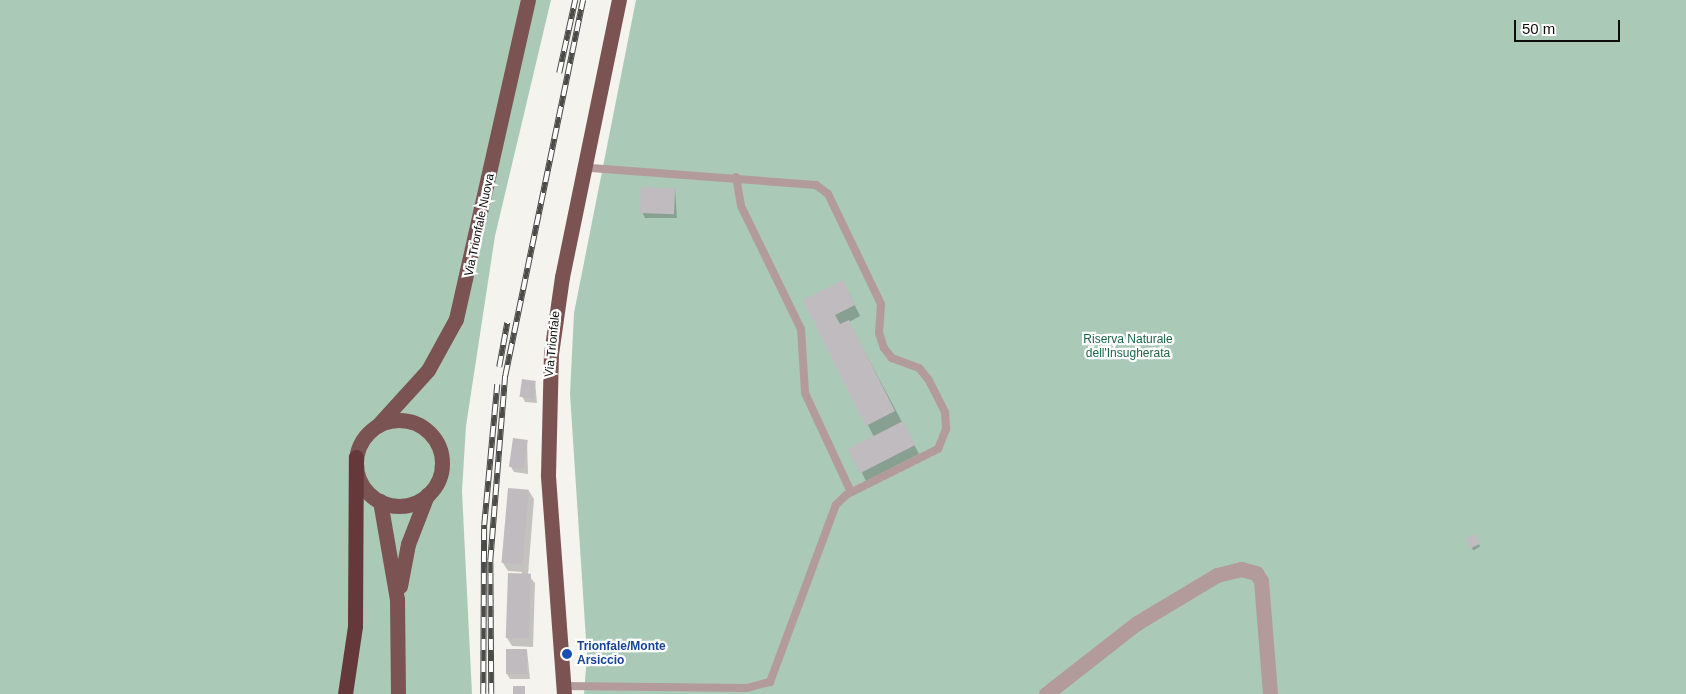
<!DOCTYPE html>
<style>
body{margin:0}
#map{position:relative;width:1686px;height:694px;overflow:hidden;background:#f4f3ee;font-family:Arial,sans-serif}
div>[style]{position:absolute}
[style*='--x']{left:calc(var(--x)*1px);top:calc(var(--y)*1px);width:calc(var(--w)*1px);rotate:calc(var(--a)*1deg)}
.green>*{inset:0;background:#abc9b7}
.shadow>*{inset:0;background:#0003;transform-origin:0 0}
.building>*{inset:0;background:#bfbbbf;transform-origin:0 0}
.lane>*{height:8px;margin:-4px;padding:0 4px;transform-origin:4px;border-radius:4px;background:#b39b9b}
.street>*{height:15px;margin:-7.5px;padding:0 7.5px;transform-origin:7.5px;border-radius:7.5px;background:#b39b9b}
.primary>*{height:15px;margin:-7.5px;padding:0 7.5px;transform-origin:7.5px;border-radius:7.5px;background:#7b5353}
.primary>.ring{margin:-7.5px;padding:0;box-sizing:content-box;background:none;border:15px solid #7b5353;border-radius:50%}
.highway>*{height:15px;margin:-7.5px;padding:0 7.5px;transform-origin:7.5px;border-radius:7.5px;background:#65393b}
.rail>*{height:5.5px;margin-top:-2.75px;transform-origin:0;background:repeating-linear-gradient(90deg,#fff 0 11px,#4b4b48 0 22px);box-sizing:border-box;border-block:1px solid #4b4b48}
.dots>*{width:14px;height:14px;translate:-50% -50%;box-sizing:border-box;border:2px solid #fff;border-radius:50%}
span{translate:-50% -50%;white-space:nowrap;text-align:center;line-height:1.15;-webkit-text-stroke:4.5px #fff;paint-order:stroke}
.street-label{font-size:12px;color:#0d0d0b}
.park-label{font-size:12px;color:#196643}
.transit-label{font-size:12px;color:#164399;font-weight:700}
.left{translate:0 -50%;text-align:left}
.scale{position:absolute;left:1514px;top:20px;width:106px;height:22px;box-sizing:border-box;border:2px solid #0d0d0b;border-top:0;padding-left:6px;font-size:15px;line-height:18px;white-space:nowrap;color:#0d0d0b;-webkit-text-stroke:4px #fff;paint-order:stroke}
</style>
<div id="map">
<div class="green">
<i style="clip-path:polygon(0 0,551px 0,495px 236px,466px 426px,462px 491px,472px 694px,0 694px)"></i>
<i style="clip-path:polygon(636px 0,1686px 0,1686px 694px,584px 694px,587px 655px,570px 394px,574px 313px)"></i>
</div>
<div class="shadow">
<i style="clip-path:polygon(675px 189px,677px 218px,645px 218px,642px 212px)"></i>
<i style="clip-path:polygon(849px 293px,860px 316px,849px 322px,919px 454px,866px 481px,862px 473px,874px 437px,805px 301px)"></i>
<i style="clip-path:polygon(535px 382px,537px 403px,525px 402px,522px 396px)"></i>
<i style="clip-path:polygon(527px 441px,528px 474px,514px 472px,511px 467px)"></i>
<i style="clip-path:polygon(529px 491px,534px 499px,528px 575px,535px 583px,533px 647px,512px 646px,507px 638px,522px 572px,508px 571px,503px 563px)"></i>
<i style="left:1474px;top:536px;width:12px;height:8px;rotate:59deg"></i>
<i style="clip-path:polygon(527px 650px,530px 679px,510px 679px,507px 674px)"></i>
</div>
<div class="building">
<i style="left:641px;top:187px;width:34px;height:26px;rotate:2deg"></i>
<i style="clip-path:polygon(843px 280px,855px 305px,835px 315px,840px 324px,849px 320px,895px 411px,866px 426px,803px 300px)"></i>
<i style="left:522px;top:379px;width:14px;height:18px;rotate:8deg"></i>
<i style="left:903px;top:421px;width:27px;height:62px;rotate:63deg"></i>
<i style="left:513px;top:438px;width:15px;height:29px;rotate:8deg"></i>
<i style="left:508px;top:488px;width:21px;height:75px;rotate:5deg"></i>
<i style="left:1475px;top:534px;width:11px;height:11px;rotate:63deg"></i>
<i style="left:508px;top:573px;width:23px;height:65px;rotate:2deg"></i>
<i style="left:506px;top:649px;width:21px;height:25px"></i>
<i style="left:513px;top:686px;width:12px;height:8px"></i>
</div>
<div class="lane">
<i style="--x:736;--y:177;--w:29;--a:80"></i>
<i style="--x:741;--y:206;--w:137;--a:64"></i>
<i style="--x:801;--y:329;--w:64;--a:86.4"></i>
<i style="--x:805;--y:393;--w:109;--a:65.1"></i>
<i style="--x:564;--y:686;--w:183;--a:0.6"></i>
<i style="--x:747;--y:688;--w:24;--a:-15"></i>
<i style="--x:770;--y:682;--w:189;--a:-69.6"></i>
<i style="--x:836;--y:505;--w:14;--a:-45"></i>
<i style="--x:846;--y:495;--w:103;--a:-26.6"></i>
<i style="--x:938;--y:449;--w:22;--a:-68"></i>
<i style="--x:946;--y:429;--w:17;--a:-93"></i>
<i style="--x:945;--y:412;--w:37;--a:-117"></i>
<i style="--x:928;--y:379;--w:14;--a:-129"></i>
<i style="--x:919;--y:368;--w:29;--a:-160"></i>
<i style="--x:892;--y:358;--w:13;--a:-129"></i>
<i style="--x:884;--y:348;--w:16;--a:-108"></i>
<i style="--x:879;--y:333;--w:29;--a:-86"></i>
<i style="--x:881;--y:304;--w:122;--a:-115.7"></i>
<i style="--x:828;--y:194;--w:15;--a:-143"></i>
<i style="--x:816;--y:185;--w:229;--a:-175.7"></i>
</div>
<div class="street">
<i style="--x:1046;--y:694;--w:115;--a:-38"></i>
<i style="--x:1137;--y:623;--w:93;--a:-31"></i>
<i style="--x:1217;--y:575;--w:25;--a:-14"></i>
<i style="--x:1241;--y:569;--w:16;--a:15"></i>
<i style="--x:1256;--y:573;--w:9;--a:58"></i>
<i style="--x:1261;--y:581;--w:113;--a:85.4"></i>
</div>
<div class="primary">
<i class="ring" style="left:356px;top:420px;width:71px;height:71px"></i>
<i style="--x:378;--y:425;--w:74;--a:-47.7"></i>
<i style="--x:428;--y:370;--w:58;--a:-61.2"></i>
<i style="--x:456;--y:319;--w:327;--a:-77.3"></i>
<i style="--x:380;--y:501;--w:99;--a:80.2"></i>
<i style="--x:397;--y:599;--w:95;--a:89.4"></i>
<i style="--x:400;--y:586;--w:43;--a:-79.2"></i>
<i style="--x:408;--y:544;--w:53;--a:-68.8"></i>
<i style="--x:564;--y:694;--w:220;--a:-94.2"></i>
<i style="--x:548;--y:475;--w:121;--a:-88.6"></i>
<i style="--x:551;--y:354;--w:78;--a:-81.9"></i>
<i style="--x:562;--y:277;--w:283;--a:-78.4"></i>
</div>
<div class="highway">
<i style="--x:345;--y:694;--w:69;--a:-81.6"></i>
<i style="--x:355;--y:626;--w:169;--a:-89.7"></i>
</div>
<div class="rail">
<i style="--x:559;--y:73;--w:75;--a:-77.6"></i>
<i style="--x:499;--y:367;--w:45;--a:-79.7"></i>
<i style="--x:483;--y:694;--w:169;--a:-89.7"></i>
<i style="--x:484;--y:525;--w:141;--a:-84.7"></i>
<i style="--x:491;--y:694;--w:133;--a:-90.4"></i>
<i style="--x:490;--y:561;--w:186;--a:-85.4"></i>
<i style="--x:505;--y:376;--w:384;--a:-78.3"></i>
</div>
<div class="dots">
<i style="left:567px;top:654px;background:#1a4fb4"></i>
</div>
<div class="street-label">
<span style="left:480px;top:225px;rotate:-78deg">Via Trionfale Nuova</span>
<span style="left:553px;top:344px;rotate:-84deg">Via Trionfale</span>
</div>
<div class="park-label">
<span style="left:1128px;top:347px">Riserva Naturale<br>dell'Insugherata</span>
</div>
<div class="transit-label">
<span class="left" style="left:577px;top:654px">Trionfale/Monte<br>Arsiccio</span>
</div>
<div class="scale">50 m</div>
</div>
